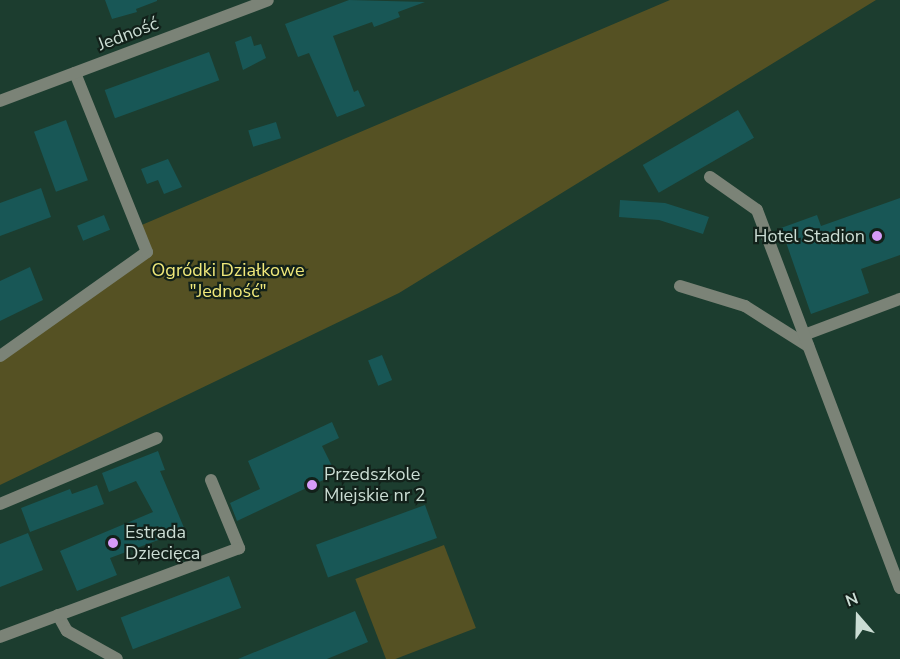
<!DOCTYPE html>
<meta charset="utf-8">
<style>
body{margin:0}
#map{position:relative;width:900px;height:659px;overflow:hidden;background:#1c3d2f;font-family:"Nunito Sans",sans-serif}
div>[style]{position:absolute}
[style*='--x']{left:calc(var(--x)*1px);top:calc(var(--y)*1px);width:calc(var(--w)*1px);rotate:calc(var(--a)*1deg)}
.green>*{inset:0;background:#555123;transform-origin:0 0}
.building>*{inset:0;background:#185756;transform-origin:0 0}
.service>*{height:12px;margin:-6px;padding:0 6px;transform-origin:6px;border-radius:6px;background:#7b8377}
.minor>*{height:12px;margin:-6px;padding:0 6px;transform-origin:6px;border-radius:6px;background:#7b8377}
.dots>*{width:16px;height:16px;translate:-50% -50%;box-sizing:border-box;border:3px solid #12211a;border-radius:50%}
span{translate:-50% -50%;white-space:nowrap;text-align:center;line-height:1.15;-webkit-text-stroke:4.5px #12211a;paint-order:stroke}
.street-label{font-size:18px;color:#cbddd4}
.poi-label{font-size:18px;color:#cbddd4}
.right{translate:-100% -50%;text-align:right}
.left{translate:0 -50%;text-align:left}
.park-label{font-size:18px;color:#f0e87a}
.north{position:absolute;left:828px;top:587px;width:60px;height:60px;-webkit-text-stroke:4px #12211a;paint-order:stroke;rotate:340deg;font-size:16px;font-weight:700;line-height:24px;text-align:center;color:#cbddd4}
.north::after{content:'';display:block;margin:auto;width:21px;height:27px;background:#cbddd4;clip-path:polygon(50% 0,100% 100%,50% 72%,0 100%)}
</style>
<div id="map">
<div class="green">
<i style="clip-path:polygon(670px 0,876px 0,399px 293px,0 485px,0 356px,146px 252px,137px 227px)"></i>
<i style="left:444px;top:545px;width:89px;height:95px;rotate:69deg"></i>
</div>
<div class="building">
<i style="clip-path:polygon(105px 0,157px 0,157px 1px,136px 9px,137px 12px,112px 19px)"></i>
<i style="clip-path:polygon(349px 0,425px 2px,398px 12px,400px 17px,382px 24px,374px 27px,372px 22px,333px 36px,354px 92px,358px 90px,365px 106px,337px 117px,309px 53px,298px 57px,285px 24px)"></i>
<i style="clip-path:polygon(251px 36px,254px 46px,261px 44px,266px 58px,243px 70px,235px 42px)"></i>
<i style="left:209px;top:52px;width:30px;height:111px;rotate:70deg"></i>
<i style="left:738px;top:110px;width:32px;height:110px;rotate:60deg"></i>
<i style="left:66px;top:120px;width:64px;height:34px;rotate:70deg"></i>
<i style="left:276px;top:122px;width:17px;height:29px;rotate:73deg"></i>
<i style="clip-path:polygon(168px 159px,182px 187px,164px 194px,158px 180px,147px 184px,141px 169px)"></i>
<i style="clip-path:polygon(41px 188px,51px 217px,0 236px,0 203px)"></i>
<i style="clip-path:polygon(900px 198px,900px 255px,861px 269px,869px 293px,811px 314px,781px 228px,817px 215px,821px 226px)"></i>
<i style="clip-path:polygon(620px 200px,665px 203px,709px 217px,703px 234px,659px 220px,619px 217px)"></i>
<i style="left:104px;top:215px;width:16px;height:29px;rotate:68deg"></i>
<i style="clip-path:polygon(30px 267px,43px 300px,0 321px,0 281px)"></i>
<i style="left:382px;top:355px;width:27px;height:15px;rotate:68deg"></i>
<i style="clip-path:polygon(332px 422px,339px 438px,322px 446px,336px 474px,237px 521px,230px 503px,260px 489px,248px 461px)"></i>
<i style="clip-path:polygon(158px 451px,165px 470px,160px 471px,185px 530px,110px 558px,117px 575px,77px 591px,60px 551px,153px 512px,136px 481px,109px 492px,102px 473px)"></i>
<i style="clip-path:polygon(97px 485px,104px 504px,30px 532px,21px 508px,70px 489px,72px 494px)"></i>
<i style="left:425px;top:505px;width:35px;height:116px;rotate:70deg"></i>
<i style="clip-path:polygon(28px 533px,43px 570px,0 587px,0 544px)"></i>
<i style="left:229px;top:576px;width:34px;height:116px;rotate:69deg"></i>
<i style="clip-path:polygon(355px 611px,368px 642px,327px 659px,238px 659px)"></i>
</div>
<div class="service">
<i style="--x:680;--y:286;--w:68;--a:17.1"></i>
<i style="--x:745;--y:306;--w:75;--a:32.4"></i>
<i style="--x:804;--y:335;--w:103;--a:-20.6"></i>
<i style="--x:0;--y:356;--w:180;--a:-35.3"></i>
<i style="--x:147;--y:252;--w:193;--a:-111.9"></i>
<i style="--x:211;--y:480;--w:74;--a:67.6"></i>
</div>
<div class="minor">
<i style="--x:0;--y:101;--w:286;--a:-20.6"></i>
<i style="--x:710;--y:177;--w:57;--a:35.1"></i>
<i style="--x:757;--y:210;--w:404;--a:69.3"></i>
<i style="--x:0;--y:504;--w:170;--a:-22.8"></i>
<i style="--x:58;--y:615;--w:18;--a:61"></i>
<i style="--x:67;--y:631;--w:57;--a:29.2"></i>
<i style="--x:0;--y:637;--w:255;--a:-20.4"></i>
</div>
<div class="dots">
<i style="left:877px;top:236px;background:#d79bf9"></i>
<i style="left:312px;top:485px;background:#d79bf9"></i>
<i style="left:113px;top:543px;background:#d79bf9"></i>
</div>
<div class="street-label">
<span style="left:128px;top:34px;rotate:-21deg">Jedność</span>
</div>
<div class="poi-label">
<span class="right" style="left:865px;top:236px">Hotel Stadion</span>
<span class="left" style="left:324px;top:485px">Przedszkole<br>Miejskie nr 2</span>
<span class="left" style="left:125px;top:543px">Estrada<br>Dziecięca</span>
</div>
<div class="park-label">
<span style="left:228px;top:281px">Ogródki Działkowe<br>"Jedność"</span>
</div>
<div class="north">N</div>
</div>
